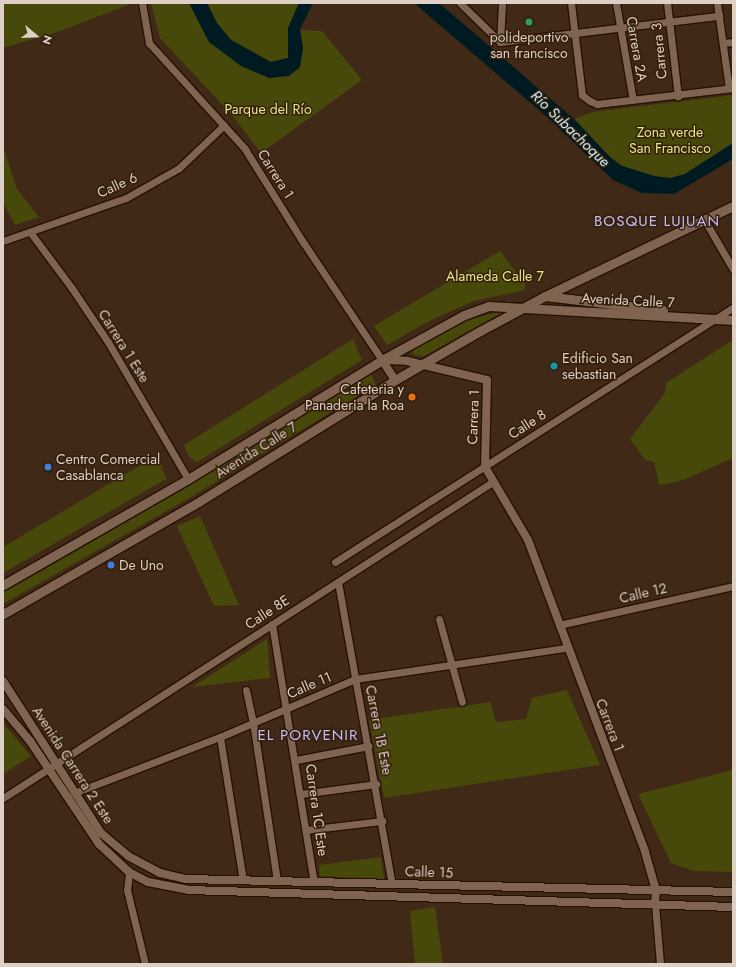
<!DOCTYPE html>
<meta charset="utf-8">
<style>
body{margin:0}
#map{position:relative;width:736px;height:967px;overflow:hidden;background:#402917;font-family:Jost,sans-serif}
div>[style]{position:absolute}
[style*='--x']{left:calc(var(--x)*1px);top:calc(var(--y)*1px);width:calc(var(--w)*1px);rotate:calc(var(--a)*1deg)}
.green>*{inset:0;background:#47490b}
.water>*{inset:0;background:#001a21}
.roads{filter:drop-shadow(1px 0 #261002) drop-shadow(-1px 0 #261002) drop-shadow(0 1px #261002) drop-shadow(0 -1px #261002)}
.minor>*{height:7px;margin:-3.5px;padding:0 3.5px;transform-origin:3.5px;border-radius:3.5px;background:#7f6451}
.tertiary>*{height:8px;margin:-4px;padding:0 4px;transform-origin:4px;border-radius:4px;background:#7f6451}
.secondary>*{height:9px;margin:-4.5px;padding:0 4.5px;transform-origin:4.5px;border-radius:4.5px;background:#7f6451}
.dots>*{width:11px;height:11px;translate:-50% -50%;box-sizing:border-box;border:2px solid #351f0d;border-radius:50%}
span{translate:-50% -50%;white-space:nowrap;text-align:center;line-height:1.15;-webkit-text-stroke:3px #351f0d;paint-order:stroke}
.poi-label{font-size:14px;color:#dfd0c5}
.left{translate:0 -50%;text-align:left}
.right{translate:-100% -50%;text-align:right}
.street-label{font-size:14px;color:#dfd0c5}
.park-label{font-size:14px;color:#e4ea83}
.water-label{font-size:15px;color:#bbe9f6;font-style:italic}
.neighbourhood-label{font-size:15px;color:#c7bbf4;letter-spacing:1px}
.frame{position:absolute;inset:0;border:4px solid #dfd0c5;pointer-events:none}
.north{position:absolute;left:16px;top:16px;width:40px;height:40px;-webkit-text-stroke:3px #351f0d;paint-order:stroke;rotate:109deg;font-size:11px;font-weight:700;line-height:16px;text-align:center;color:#dfd0c5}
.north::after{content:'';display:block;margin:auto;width:14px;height:18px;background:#dfd0c5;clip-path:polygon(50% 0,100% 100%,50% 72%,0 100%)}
</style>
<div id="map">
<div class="green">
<i style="clip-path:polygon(3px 3px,131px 3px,131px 4px,57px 32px,3px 48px)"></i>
<i style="clip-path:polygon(151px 3px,189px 3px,209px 42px,269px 78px,303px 48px,300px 30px,322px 31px,362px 80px,261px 153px,232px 115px,160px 38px)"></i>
<i style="clip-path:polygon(207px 3px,299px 3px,288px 28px,288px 58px,271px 62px,231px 40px,217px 23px)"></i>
<i style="clip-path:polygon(733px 95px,733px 143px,685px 174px,670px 178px,654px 176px,622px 166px,611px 158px,574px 119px,593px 112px)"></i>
<i style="clip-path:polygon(3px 147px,17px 189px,39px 217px,15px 225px,3px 202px)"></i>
<i style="clip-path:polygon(500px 251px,525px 284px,525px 290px,474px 301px,431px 320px,387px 345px,374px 326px)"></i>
<i style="clip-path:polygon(510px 308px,424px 356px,413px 355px,413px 349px,456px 324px)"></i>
<i style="clip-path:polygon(353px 339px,362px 360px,197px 462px,189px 457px,184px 445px)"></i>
<i style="clip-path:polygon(733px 340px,733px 458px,681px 481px,659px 485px,654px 462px,645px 460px,630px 439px,665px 393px,666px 383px)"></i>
<i style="clip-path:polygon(371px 374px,376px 385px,186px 500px,3px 604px,3px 593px,182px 490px)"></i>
<i style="clip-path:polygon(158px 455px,166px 479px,3px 573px,3px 547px)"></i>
<i style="clip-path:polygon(200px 516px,239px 605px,214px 606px,177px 526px)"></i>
<i style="clip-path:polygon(267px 639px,270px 678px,192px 687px)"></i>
<i style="clip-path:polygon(567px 690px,600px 765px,384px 798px,369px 720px,490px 702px,496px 722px,526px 719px,532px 698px)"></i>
<i style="clip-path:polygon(3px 723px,31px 756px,3px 774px)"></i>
<i style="clip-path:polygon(733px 770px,733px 872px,694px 871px,671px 863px,638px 794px)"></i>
<i style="clip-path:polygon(381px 857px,384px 879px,320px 876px,319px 865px)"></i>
<i style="clip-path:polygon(435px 907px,443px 964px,415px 964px,410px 911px)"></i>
</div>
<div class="water">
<i style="clip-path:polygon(189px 3px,207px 3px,217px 23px,231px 40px,271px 62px,288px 58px,288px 28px,299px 3px,313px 3px,300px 29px,303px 48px,300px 67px,289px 76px,269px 78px,241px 66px,209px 42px)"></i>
<i style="clip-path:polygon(414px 3px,439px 3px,574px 119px,611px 158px,622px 166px,654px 176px,670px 178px,685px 174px,733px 143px,733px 159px,674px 194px,642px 193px,613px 180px,547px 117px)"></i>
</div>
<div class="roads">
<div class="minor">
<i style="--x:142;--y:3;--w:41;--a:80.1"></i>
<i style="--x:149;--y:43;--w:143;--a:47.8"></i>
<i style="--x:245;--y:149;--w:110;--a:58.1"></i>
<i style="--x:303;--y:242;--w:142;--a:56.2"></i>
<i style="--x:460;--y:3;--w:56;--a:44.3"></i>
<i style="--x:571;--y:3;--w:93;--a:83.2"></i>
<i style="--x:582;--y:95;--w:10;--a:37"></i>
<i style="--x:590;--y:101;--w:8;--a:23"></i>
<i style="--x:597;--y:104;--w:137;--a:-6.7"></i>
<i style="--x:616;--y:3;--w:98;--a:80.1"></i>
<i style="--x:667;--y:3;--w:94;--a:83.3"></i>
<i style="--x:717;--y:3;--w:86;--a:82"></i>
<i style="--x:500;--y:42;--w:221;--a:-6.8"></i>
<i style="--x:500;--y:42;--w:39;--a:-87"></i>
<i style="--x:723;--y:43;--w:10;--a:-6"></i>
<i style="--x:705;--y:221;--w:56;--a:59.7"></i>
<i style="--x:30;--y:232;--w:69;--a:53.3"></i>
<i style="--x:71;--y:287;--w:66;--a:56.1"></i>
<i style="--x:108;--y:342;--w:159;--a:59.7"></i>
<i style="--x:3;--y:241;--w:130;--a:-19.3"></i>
<i style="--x:126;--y:198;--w:61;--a:-29.5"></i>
<i style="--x:179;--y:168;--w:62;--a:-43.7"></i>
<i style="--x:335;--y:562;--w:473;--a:-32.6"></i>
<i style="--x:338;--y:582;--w:307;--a:79.9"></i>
<i style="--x:439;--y:619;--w:86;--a:74.5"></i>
<i style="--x:272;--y:624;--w:261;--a:80.8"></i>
<i style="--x:559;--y:625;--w:178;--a:-12.6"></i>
<i style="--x:246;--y:690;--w:33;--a:78"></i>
<i style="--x:253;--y:722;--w:161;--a:81.4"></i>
<i style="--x:220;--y:737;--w:145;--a:80.9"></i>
<i style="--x:296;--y:760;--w:74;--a:-10.9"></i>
<i style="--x:74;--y:793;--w:156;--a:-21"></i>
<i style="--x:220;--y:737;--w:147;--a:-23.2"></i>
<i style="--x:355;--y:679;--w:213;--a:-8.4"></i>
<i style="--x:301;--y:794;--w:76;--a:-7.6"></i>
<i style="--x:3;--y:798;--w:584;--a:-32.85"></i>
<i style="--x:306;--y:830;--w:77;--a:-6.8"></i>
<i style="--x:129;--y:872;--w:18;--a:96"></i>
<i style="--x:127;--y:890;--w:76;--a:76.3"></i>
<i style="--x:655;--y:904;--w:60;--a:85.2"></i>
</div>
<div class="tertiary">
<i style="--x:395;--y:380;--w:24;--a:-123"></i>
<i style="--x:382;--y:360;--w:25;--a:2"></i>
<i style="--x:407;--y:361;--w:82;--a:13.4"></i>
<i style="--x:487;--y:380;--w:87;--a:91.3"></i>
<i style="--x:485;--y:467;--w:85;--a:59.5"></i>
<i style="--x:528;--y:540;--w:333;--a:69.4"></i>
<i style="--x:645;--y:852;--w:40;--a:74"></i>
<i style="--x:656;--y:890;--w:14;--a:94"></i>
<i style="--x:3;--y:681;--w:181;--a:57.2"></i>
<i style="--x:101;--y:833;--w:35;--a:40"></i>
<i style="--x:128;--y:856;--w:36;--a:28"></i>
<i style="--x:160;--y:873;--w:27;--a:13"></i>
<i style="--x:186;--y:879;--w:547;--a:1.36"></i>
<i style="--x:3;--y:709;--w:42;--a:49.8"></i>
<i style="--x:30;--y:741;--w:124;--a:56.2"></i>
<i style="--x:99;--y:844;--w:41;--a:43"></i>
<i style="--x:129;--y:872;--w:21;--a:28"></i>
<i style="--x:148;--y:882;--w:42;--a:11"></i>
<i style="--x:189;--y:890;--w:544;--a:1.79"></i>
</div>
<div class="secondary">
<i style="--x:545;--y:296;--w:119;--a:6.8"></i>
<i style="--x:3;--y:585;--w:213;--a:-29.8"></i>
<i style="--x:188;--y:479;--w:228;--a:-31.5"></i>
<i style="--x:382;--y:360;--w:94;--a:-28.8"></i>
<i style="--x:464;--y:315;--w:27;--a:-20"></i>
<i style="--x:489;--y:306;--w:244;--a:3.3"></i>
<i style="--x:3;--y:614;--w:227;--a:-29.8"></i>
<i style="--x:200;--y:501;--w:229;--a:-31.8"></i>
<i style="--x:395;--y:380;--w:98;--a:-30"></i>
<i style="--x:480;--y:331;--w:74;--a:-28.3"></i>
<i style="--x:545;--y:296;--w:208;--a:-25.6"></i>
</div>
</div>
<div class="dots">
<i style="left:529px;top:22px;background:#2e9e5b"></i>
<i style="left:554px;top:366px;background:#0f9aa8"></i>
<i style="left:412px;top:397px;background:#e8710a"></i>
<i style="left:48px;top:467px;background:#3f7fe0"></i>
<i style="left:111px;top:565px;background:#3f7fe0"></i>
</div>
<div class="poi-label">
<span style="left:529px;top:45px">polideportivo<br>san francisco</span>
<span class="left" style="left:562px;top:366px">Edificio San<br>sebastian</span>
<span class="right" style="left:404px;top:397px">Cafeteria y<br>Panaderia la Roa</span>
<span class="left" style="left:56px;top:467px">Centro Comercial<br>Casablanca</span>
<span class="left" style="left:119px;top:565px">De Uno</span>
</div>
<div class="street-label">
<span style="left:637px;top:49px;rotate:80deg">Carrera 2A</span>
<span style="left:659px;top:51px;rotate:-96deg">Carrera 3</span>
<span style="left:276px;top:174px;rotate:58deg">Carrera 1</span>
<span style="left:117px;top:185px;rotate:-24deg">Calle 6</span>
<span style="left:628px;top:300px;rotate:3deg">Avenida Calle 7</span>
<span style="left:124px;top:346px;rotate:58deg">Carrera 1 Este</span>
<span style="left:473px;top:417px;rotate:-88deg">Carrera 1</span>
<span style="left:527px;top:424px;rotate:-33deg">Calle 8</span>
<span style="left:256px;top:450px;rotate:-32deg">Avenida Calle 7</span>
<span style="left:643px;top:593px;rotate:-13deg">Calle 12</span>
<span style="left:267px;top:612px;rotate:-33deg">Calle 8E</span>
<span style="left:309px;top:685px;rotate:-23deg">Calle 11</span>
<span style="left:610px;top:725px;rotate:69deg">Carrera 1</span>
<span style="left:379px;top:730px;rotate:79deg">Carrera 1B Este</span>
<span style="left:73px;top:765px;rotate:57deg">Avenida Carrera 2 Este</span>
<span style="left:317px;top:810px;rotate:82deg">Carrera 1C Este</span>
<span style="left:429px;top:872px;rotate:2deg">Calle 15</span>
</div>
<div class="park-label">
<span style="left:268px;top:109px">Parque del Río</span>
<span style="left:670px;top:140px">Zona verde<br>San Francisco</span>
<span style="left:495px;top:276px">Alameda Calle 7</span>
</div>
<div class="water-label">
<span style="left:570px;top:129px;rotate:44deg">Río Subachoque</span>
</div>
<div class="neighbourhood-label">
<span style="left:657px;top:222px">BOSQUE LUJUAN</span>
<span style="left:308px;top:736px">EL PORVENIR</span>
</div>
<div class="frame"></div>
<div class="north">N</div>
</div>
